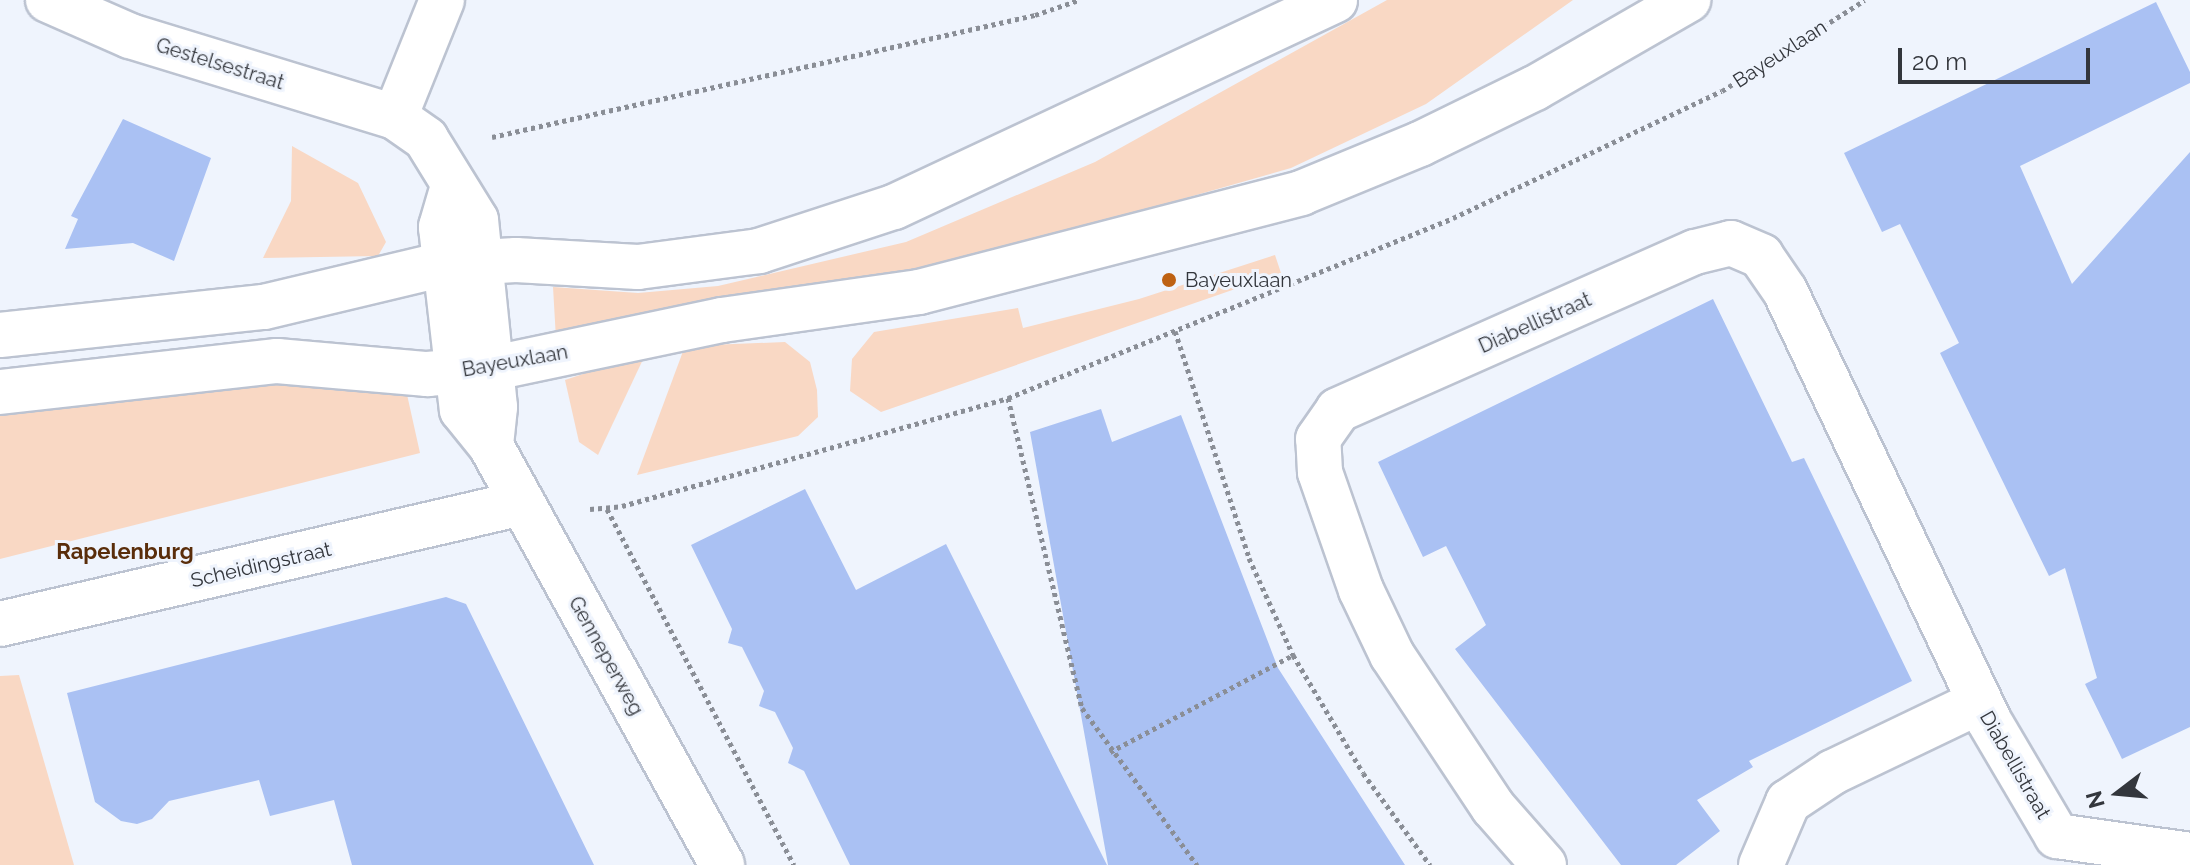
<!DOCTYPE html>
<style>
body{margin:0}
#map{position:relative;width:2190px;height:865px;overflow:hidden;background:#eff4fd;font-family:Raleway,sans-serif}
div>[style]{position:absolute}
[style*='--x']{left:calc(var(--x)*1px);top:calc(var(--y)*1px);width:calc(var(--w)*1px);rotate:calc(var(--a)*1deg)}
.green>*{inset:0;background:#f9d8c4}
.building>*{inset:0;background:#aac1f3}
.path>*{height:5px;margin-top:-2.5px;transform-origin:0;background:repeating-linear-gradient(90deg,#8a8e96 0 4px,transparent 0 8px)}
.roads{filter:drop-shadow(2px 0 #bcc3d1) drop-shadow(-2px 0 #bcc3d1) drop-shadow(0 2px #bcc3d1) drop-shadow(0 -2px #bcc3d1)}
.minor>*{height:44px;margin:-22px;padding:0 22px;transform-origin:22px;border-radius:22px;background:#fff}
.tertiary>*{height:44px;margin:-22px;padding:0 22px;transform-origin:22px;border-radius:22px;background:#fff}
.secondary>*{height:44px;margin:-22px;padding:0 22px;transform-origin:22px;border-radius:22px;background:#fff}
.dots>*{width:22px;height:22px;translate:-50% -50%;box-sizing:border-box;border:4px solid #eff4fd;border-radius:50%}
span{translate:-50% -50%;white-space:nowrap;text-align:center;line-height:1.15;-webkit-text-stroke:6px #eff4fd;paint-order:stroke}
.street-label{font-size:20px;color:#33363c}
.poi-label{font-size:20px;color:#33363c}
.left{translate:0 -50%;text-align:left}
.neighbourhood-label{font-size:22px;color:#5a2d0a;font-weight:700}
.north{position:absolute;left:2078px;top:753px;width:80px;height:80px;-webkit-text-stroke:6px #eff4fd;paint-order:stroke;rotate:254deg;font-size:22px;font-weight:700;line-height:32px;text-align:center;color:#33363c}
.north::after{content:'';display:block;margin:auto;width:28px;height:36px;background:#33363c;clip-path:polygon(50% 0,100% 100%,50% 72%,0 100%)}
.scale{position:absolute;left:1898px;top:48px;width:192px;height:36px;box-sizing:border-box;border:4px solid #33363c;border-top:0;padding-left:10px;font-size:24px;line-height:28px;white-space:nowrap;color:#33363c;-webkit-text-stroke:6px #eff4fd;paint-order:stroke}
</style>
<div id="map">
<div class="green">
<i style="clip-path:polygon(1387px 0,1573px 0,1426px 104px,1291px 168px,918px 274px,556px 339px,553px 287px,638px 293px,718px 286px,906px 242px,1095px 162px)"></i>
<i style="clip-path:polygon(292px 146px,358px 183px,386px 242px,378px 256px,263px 258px,291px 201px)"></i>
<i style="clip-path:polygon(1275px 255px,1281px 273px,881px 412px,850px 391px,852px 359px,874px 332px,1018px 308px,1023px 328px,1139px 299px)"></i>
<i style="clip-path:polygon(785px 342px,810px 362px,817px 390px,818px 417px,798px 436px,637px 475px,685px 346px)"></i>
<i style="clip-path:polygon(646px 353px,598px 455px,579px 442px,565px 380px)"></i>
<i style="clip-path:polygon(270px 381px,406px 390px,420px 453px,0 559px,0 414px)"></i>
<i style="clip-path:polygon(19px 675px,74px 865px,0 865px,0 676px)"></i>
</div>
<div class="building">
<i style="clip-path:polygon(2156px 2px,2190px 72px,2190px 83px,2020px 166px,2072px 284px,2190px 152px,2190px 727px,2122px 759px,2085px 684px,2097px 678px,2065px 568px,2049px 576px,1940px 353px,1959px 343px,1900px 224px,1882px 232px,1844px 153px)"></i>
<i style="clip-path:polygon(123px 119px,211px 158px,174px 261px,133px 243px,65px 249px,78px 219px,71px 216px)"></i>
<i style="clip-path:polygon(1713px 299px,1792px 462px,1804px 458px,1912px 681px,1749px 761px,1753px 767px,1697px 800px,1720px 831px,1676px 865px,1621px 865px,1455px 649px,1486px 625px,1446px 546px,1423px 557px,1378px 462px)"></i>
<i style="clip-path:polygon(1101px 409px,1112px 442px,1181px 415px,1278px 668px,1405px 865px,1108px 865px,1030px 432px)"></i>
<i style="clip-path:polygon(805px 489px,856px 590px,946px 544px,1107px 865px,850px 865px,804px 771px,788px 763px,793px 748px,775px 712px,759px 706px,764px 691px,742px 647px,728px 643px,732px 629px,691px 545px)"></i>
<i style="clip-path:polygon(446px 597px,466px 604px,594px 865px,352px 865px,334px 800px,270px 816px,259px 780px,169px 801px,152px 819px,137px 824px,121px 821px,95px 802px,67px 693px)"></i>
</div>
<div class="path">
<i style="--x:492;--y:137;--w:557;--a:-12.66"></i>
<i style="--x:1035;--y:15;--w:46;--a:-18.8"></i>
<i style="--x:1175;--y:331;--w:239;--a:71.9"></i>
<i style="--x:1249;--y:558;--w:107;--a:65.6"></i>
<i style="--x:1293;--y:655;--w:137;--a:59.3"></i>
<i style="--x:1363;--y:773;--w:114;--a:53.9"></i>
<i style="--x:1008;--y:398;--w:319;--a:76.6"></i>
<i style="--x:1082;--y:708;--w:195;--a:53.8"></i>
<i style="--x:590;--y:509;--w:32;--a:-5"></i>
<i style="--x:622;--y:506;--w:401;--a:-15.6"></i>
<i style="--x:1008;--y:398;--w:480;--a:-22"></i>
<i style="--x:1453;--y:218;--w:297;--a:-25.3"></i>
<i style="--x:1722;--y:91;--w:169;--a:-32.5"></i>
<i style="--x:607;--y:509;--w:402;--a:62.3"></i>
<i style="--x:1110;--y:752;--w:207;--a:-27.9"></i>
</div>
<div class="roads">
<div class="minor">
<i style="--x:395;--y:117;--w:126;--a:-68.1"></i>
<i style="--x:0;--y:624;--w:536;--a:-13.05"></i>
<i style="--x:1544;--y:865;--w:77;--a:-131.3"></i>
<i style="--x:1493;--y:807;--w:182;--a:-123.6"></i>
<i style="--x:1392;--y:655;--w:72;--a:-115.5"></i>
<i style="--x:1361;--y:590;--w:125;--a:-109.2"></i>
<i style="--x:1320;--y:472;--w:33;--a:-93"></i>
<i style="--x:1318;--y:439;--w:35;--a:-55"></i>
<i style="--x:1338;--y:410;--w:390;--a:-23.9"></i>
<i style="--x:1695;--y:252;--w:37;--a:-14"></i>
<i style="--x:1731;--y:243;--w:33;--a:23"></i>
<i style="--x:1761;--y:256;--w:42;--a:55.6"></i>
<i style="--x:1785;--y:291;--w:474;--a:64.6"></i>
<i style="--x:1988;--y:719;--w:136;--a:59.5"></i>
<i style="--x:2057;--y:836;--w:134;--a:8.1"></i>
<i style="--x:1761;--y:865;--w:69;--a:-66.8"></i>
<i style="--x:1788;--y:802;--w:54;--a:-33.7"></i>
<i style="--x:1833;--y:772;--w:162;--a:-25.6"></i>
</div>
<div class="tertiary">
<i style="--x:48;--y:0;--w:90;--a:23.7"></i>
<i style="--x:130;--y:36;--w:277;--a:17"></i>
<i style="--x:395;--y:117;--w:38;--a:35"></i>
<i style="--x:426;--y:139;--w:95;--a:58.3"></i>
<i style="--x:476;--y:220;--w:188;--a:84.2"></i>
<i style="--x:495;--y:407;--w:39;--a:96"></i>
<i style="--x:453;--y:186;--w:43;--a:106.3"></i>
<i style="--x:441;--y:227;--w:184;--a:83.5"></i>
<i style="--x:462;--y:410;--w:46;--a:51.1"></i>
<i style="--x:491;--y:446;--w:478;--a:61.1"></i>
</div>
<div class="secondary">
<i style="--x:0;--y:335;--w:265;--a:-6.1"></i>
<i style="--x:264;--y:307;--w:186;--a:-13.4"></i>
<i style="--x:445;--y:264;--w:71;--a:-3.2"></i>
<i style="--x:516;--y:260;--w:122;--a:3.3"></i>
<i style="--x:638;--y:267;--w:122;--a:-7.5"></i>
<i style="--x:759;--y:251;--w:142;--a:-18.1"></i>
<i style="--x:894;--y:207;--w:487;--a:-25.1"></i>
<i style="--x:0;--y:392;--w:279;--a:-6.4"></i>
<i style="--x:277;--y:361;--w:151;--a:5"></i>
<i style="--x:427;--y:374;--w:62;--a:-4.6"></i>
<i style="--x:489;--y:369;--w:238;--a:-11.9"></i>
<i style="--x:722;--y:320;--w:199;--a:-8.1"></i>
<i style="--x:919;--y:292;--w:395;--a:-14.5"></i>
<i style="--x:1301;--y:193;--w:129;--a:-22.4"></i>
<i style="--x:1420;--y:144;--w:128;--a:-26"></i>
<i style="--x:1535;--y:88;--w:177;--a:-29.9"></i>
</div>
</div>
<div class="dots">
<i style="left:1169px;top:280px;background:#be6112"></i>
</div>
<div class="street-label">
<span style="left:1780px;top:54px;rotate:-33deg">Bayeuxlaan</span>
<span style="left:220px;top:64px;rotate:17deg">Gestelsestraat</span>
<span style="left:1535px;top:323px;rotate:-24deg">Diabellistraat</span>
<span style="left:515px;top:361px;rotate:-10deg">Bayeuxlaan</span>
<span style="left:261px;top:565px;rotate:-13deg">Scheidingstraat</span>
<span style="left:606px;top:656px;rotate:61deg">Genneperweg</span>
<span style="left:2015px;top:765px;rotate:60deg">Diabellistraat</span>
</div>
<div class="poi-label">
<span class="left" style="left:1185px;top:280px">Bayeuxlaan</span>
</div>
<div class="neighbourhood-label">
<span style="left:125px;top:552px">Rapelenburg</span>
</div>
<div class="north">N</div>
<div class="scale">20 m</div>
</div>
